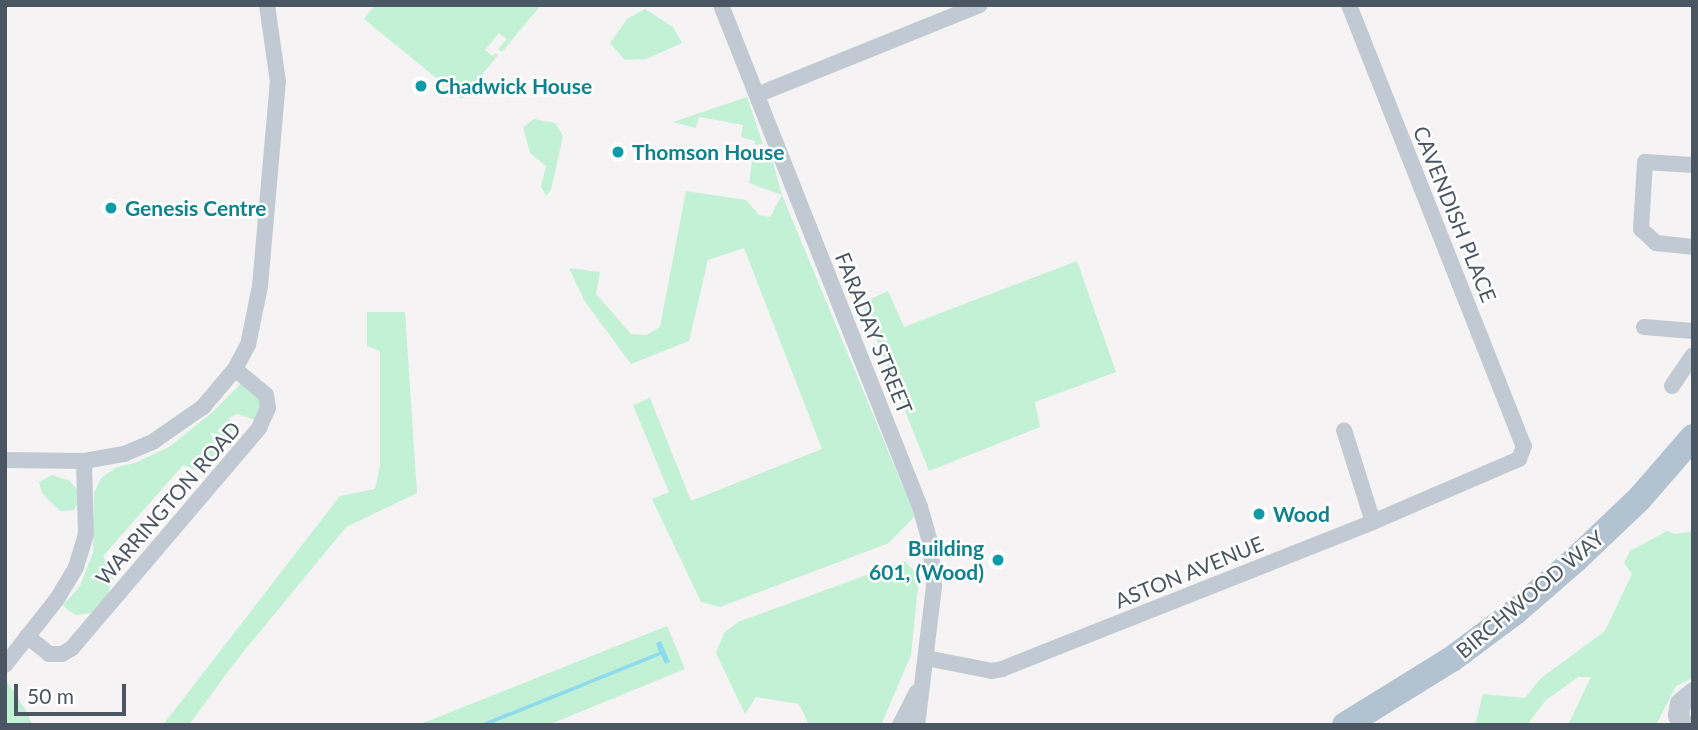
<!DOCTYPE html>
<style>
body{margin:0}
#map{position:relative;width:1698px;height:730px;overflow:hidden;background:#f5f3f3;font-family:Lato,sans-serif}
div>[style]{position:absolute}
[style*='--x']{left:calc(var(--x)*1px);top:calc(var(--y)*1px);width:calc(var(--w)*1px);rotate:calc(var(--a)*1deg)}
.green>*{inset:0;background:#c3f1d5}
.water>*{inset:0;background:#90daee}
.minor>*{height:16px;margin:-8px;padding:0 8px;transform-origin:8px;border-radius:8px;background:#c1cad2}
.tertiary>*{height:21px;margin:-10.5px;padding:0 10.5px;transform-origin:10.5px;border-radius:10.5px;background:#c1cad2}
.primary>*{height:26px;margin:-13px;padding:0 13px;transform-origin:13px;border-radius:13px;background:#b3c2d1}
.dots>*{width:19px;height:19px;translate:-50% -50%;box-sizing:border-box;border:4px solid #fff;border-radius:50%}
span{translate:-50% -50%;white-space:nowrap;text-align:center;line-height:1.15;-webkit-text-stroke:5px #fff;paint-order:stroke}
.culture-label{font-size:21px;color:#0d838f;font-weight:700}
.left{translate:0 -50%;text-align:left}
.right{translate:-100% -50%;text-align:right}
.street-label{font-size:21px;color:#4a5661}
.frame{position:absolute;inset:0;border:7px solid #4a5661;pointer-events:none}
.scale{position:absolute;left:14px;top:684px;width:112px;height:32px;box-sizing:border-box;border:4px solid #4a5661;border-top:0;padding-left:9px;font-size:21px;line-height:24px;white-space:nowrap;color:#4a5661;-webkit-text-stroke:5px #fff;paint-order:stroke}
</style>
<div id="map">
<div class="green">
<i style="clip-path:polygon(375px 5px,541px 5px,502px 52px,498px 49px,507px 39px,499px 33px,485px 50px,492px 56px,496px 53px,498px 55px,462px 99px,364px 19px)"></i>
<i style="clip-path:polygon(645px 9px,673px 27px,682px 43px,646px 59px,625px 60px,610px 43px,627px 19px)"></i>
<i style="clip-path:polygon(747px 97px,763px 144px,755px 145px,755px 141px,741px 137px,743px 125px,699px 117px,696px 128px,673px 122px)"></i>
<i style="clip-path:polygon(534px 119px,555px 123px,563px 136px,551px 190px,546px 196px,541px 187px,546px 166px,530px 153px,523px 127px)"></i>
<i style="clip-path:polygon(753px 155px,771px 155px,782px 195px,915px 516px,889px 543px,720px 607px,701px 602px,652px 499px,669px 492px,633px 405px,650px 398px,691px 501px,822px 449px,744px 248px,708px 260px,689px 341px,631px 364px,584px 300px,569px 268px,600px 272px,596px 294px,631px 334px,646px 335px,660px 327px,686px 191px,746px 200px,759px 215px,770px 217px,782px 195px,749px 183px)"></i>
<i style="clip-path:polygon(1077px 261px,1116px 372px,1035px 402px,1040px 427px,929px 471px,862px 303px,888px 291px,904px 327px)"></i>
<i style="clip-path:polygon(367px 312px,405px 312px,417px 493px,346px 527px,235px 662px,189px 725px,163px 725px,340px 496px,375px 489px,380px 465px,380px 351px,367px 346px)"></i>
<i style="clip-path:polygon(241px 383px,261px 401px,259px 421px,237px 414px,229px 418px,232px 431px,218px 453px,202px 468px,195px 470px,183px 465px,103px 556px,114px 575px,108px 594px,91px 613px,76px 615px,69px 611px,63px 605px,80px 586px,93px 553px,94px 493px,101px 478px,117px 467px,135px 463px,169px 447px,214px 411px)"></i>
<i style="clip-path:polygon(52px 475px,70px 481px,78px 491px,79px 501px,74px 510px,60px 511px,42px 493px,39px 482px)"></i>
<i style="clip-path:polygon(1693px 528px,1693px 678px,1676px 686px,1656px 725px,1568px 725px,1591px 677px,1578px 677px,1546px 700px,1527px 725px,1475px 725px,1483px 694px,1525px 698px,1540px 679px,1605px 631px,1632px 574px,1624px 563px,1630px 551px,1667px 531px,1675px 534px,1690px 532px)"></i>
<i style="clip-path:polygon(905px 561px,919px 577px,911px 655px,881px 725px,809px 725px,799px 704px,756px 697px,745px 714px,716px 653px,724px 633px,738px 622px)"></i>
<i style="clip-path:polygon(667px 626px,685px 669px,548px 725px,418px 725px)"></i>
<i style="clip-path:polygon(6px 680px,27px 712px,32px 725px,5px 725px)"></i>
</div>
<div class="water">
<i style="clip-path:polygon(661px 641px,670px 662px,665px 664px,661px 655px,488px 725px,478px 725px,659px 652px,656px 643px)"></i>
</div>
<div class="minor">
<i style="--x:721;--y:5;--w:540;--a:68.38"></i>
<i style="--x:920;--y:507;--w:36;--a:74"></i>
<i style="--x:930;--y:542;--w:45;--a:84.9"></i>
<i style="--x:934;--y:587;--w:139;--a:97"></i>
<i style="--x:1349;--y:5;--w:474;--a:68.4"></i>
<i style="--x:1524;--y:446;--w:14;--a:111"></i>
<i style="--x:1519;--y:459;--w:159;--a:156.7"></i>
<i style="--x:757;--y:95;--w:240;--a:-22"></i>
<i style="--x:1693;--y:165;--w:48;--a:-176.4"></i>
<i style="--x:1645;--y:162;--w:67;--a:93.4"></i>
<i style="--x:1641;--y:229;--w:21;--a:43"></i>
<i style="--x:1656;--y:243;--w:37;--a:6"></i>
<i style="--x:1644;--y:327;--w:49;--a:4.7"></i>
<i style="--x:1672;--y:386;--w:37;--a:-56"></i>
<i style="--x:5;--y:460;--w:79;--a:0.7"></i>
<i style="--x:84;--y:461;--w:41;--a:-9.9"></i>
<i style="--x:124;--y:454;--w:33;--a:-23"></i>
<i style="--x:154;--y:441;--w:60;--a:-34.8"></i>
<i style="--x:203;--y:407;--w:50;--a:-49.9"></i>
<i style="--x:235;--y:369;--w:27;--a:-62"></i>
<i style="--x:248;--y:345;--w:60;--a:-78.5"></i>
<i style="--x:260;--y:286;--w:205;--a:-85"></i>
<i style="--x:278;--y:82;--w:78;--a:-98.1"></i>
<i style="--x:27;--y:636;--w:28;--a:39"></i>
<i style="--x:49;--y:654;--w:13;--a:0"></i>
<i style="--x:62;--y:654;--w:12;--a:-31"></i>
<i style="--x:72;--y:648;--w:289;--a:-49.6"></i>
<i style="--x:259;--y:428;--w:22;--a:-66"></i>
<i style="--x:268;--y:408;--w:13;--a:-99"></i>
<i style="--x:266;--y:395;--w:40;--a:-140"></i>
<i style="--x:926;--y:658;--w:67;--a:11.1"></i>
<i style="--x:992;--y:671;--w:10;--a:-11"></i>
<i style="--x:1002;--y:669;--w:399;--a:-21.6"></i>
<i style="--x:1373;--y:522;--w:96;--a:-107.5"></i>
<i style="--x:5;--y:665;--w:84;--a:-51.8"></i>
<i style="--x:57;--y:599;--w:37;--a:-59"></i>
<i style="--x:76;--y:567;--w:34;--a:-73"></i>
<i style="--x:86;--y:534;--w:73;--a:-91.6"></i>
<i style="--x:900;--y:725;--w:37;--a:-63"></i>
</div>
<div class="tertiary">
<i style="--x:1683;--y:725;--w:11;--a:-117"></i>
<i style="--x:1678;--y:715;--w:12;--a:-81"></i>
<i style="--x:1680;--y:703;--w:17;--a:-40"></i>
</div>
<div class="primary">
<i style="--x:1345;--y:725;--w:126;--a:-31.7"></i>
<i style="--x:1452;--y:659;--w:79;--a:-36.7"></i>
<i style="--x:1515;--y:612;--w:79;--a:-40.9"></i>
<i style="--x:1575;--y:560;--w:90;--a:-43.6"></i>
<i style="--x:1640;--y:498;--w:81;--a:-49"></i>
</div>
<div class="dots">
<i style="left:421px;top:86px;background:#0f9aa8"></i>
<i style="left:618px;top:152px;background:#0f9aa8"></i>
<i style="left:111px;top:208px;background:#0f9aa8"></i>
<i style="left:1259px;top:514px;background:#0f9aa8"></i>
<i style="left:998px;top:560px;background:#0f9aa8"></i>
</div>
<div class="culture-label">
<span class="left" style="left:435px;top:86px">Chadwick House</span>
<span class="left" style="left:632px;top:152px">Thomson House</span>
<span class="left" style="left:125px;top:208px">Genesis Centre</span>
<span class="left" style="left:1273px;top:514px">Wood</span>
<span class="right" style="left:984px;top:560px">Building<br>601, (Wood)</span>
</div>
<div class="street-label">
<span style="left:1455px;top:214px;rotate:68deg">CAVENDISH PLACE</span>
<span style="left:874px;top:333px;rotate:68deg">FARADAY STREET</span>
<span style="left:168px;top:503px;rotate:-49deg">WARRINGTON ROAD</span>
<span style="left:1189px;top:572px;rotate:-22deg">ASTON AVENUE</span>
<span style="left:1530px;top:594px;rotate:-40deg">BIRCHWOOD WAY</span>
</div>
<div class="frame"></div>
<div class="scale">50 m</div>
</div>
